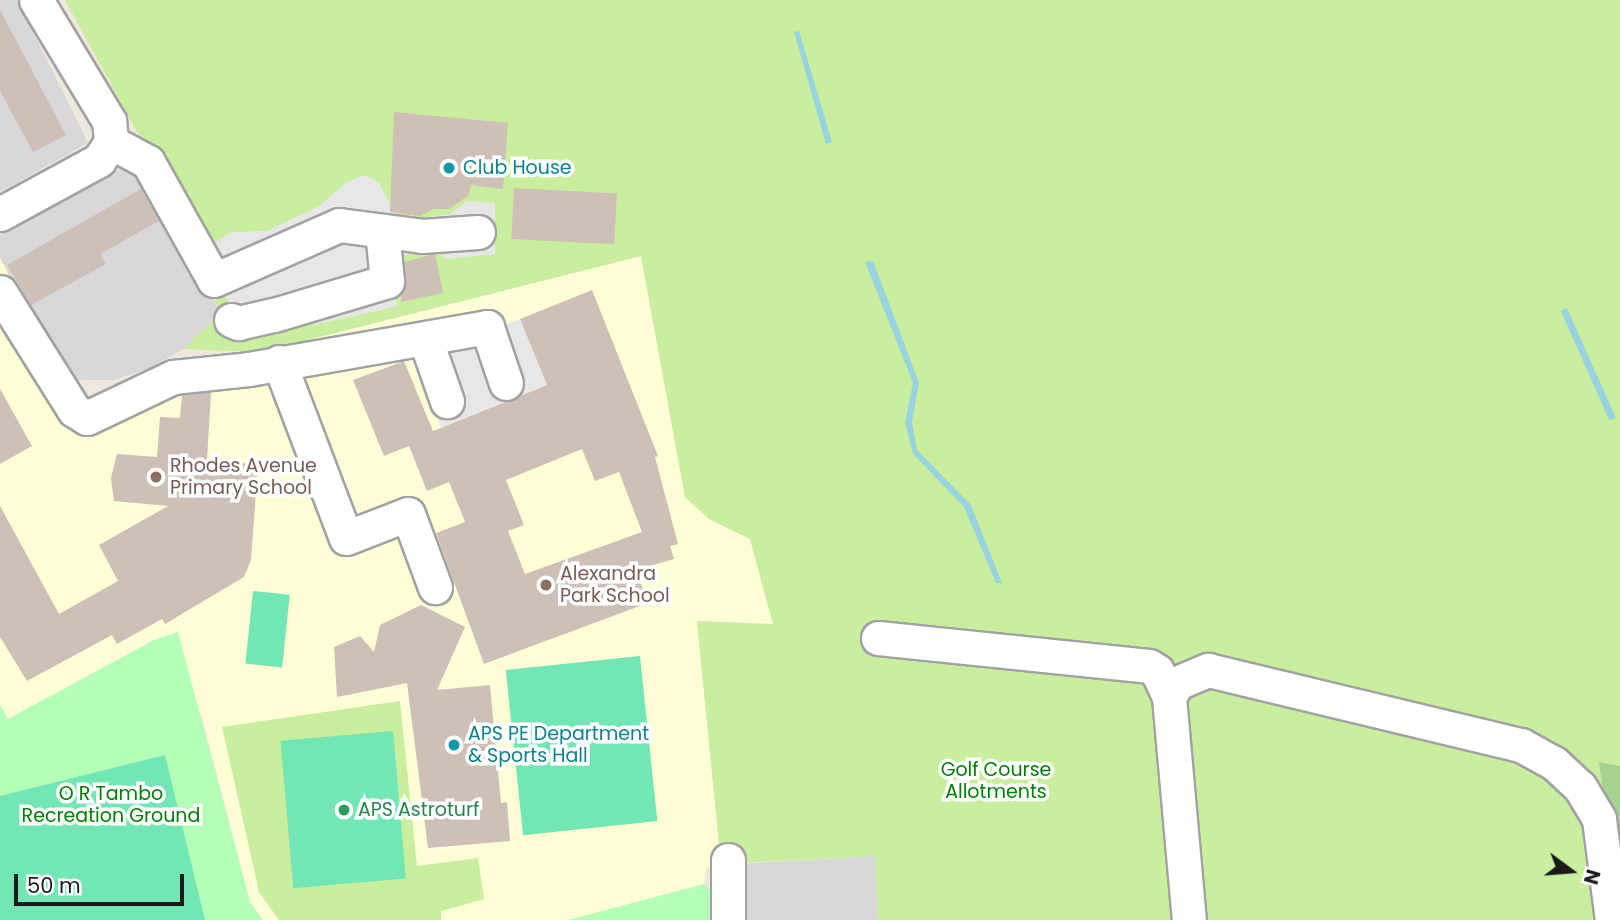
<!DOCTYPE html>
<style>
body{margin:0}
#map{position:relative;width:1620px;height:920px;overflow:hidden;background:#eee8de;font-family:Poppins,sans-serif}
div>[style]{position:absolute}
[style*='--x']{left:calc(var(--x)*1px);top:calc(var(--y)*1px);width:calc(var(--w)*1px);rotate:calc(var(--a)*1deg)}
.residential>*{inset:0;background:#d9d7d7}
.education>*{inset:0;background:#fffdd6}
.grass>*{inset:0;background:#c9ee9e}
.forest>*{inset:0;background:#a5d28e}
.park>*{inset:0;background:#b4ffb7}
.pitch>*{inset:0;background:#73e6b5;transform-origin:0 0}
.parking>*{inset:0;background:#e7e7e7;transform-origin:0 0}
.water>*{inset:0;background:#99d3e1;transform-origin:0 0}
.building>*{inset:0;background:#cec0b7;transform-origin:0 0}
.roads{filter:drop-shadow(2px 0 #a2a2a2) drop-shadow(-2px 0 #a2a2a2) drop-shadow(0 2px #a2a2a2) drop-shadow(0 -2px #a2a2a2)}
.minor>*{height:33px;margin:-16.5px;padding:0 16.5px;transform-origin:16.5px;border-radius:16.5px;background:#fff}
.dots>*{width:19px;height:19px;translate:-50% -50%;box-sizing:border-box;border:4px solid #fff;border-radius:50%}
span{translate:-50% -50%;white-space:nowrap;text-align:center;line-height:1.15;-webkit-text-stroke:7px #fff;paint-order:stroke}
.culture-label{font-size:19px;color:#0d838f}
.left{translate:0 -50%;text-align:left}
.education-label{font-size:19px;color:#785e54}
.park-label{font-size:19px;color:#018106}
.leisure-label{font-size:19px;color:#27864d}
.north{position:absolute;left:1536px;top:836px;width:70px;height:70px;-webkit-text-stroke:5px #fff;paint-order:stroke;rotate:106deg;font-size:19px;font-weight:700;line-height:28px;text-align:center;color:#1b1b1b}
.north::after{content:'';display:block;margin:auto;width:24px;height:32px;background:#1b1b1b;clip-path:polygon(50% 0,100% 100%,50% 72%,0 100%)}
.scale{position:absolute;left:14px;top:874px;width:170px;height:32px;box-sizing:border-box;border:4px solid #1b1b1b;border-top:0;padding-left:9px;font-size:21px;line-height:24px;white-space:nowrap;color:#1b1b1b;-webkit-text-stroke:5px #fff;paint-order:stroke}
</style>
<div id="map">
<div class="residential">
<i style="clip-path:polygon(0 0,17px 0,88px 143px,0 192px)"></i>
<i style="clip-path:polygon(132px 163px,183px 240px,221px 314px,183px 349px,148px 369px,113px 380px,63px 380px,0 258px,0 232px)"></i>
<i style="clip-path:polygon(876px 856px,878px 920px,728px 920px,737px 864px)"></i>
</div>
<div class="education">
<i style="clip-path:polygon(641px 256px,685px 497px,709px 519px,750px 539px,773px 624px,697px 621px,721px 864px,706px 869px,704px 884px,568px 920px,263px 920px,250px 902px,202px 716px,154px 640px,8px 719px,0 705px,0 258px,63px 380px,82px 403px,272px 349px)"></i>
</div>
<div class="grass">
<i style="clip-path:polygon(65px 0,1620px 0,1620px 766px,1600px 763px,1620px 920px,878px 920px,875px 856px,721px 864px,697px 621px,773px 624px,750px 539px,709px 519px,685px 497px,641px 256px,259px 352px,183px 349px,221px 313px,183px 240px,147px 150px)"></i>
<i style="clip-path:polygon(400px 701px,417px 866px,478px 858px,484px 899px,441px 911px,441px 920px,279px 920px,259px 892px,222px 727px)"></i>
</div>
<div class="forest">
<i style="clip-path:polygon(1599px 762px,1620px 766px,1620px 918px)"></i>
</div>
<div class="park">
<i style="clip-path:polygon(178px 632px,250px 902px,263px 920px,0 920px,0 705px,8px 719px,154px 640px)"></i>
<i style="clip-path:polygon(704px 884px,711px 891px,728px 889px,728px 920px,568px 920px)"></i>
</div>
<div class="pitch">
<i style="left:253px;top:591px;width:37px;height:73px;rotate:6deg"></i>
<i style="left:640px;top:656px;width:166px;height:135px;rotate:84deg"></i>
<i style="left:393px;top:731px;width:148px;height:113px;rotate:85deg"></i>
<i style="clip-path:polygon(165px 755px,205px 920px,0 920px,0 796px)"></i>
</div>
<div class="parking">
<i style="clip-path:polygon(365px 175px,379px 183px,399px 221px,450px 214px,467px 201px,495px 203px,495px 254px,445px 259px,436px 248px,390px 259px,397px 306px,377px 311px,313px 325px,303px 306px,237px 318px,201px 250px,232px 232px,267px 231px,319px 206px,347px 182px)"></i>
<i style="left:520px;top:319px;width:71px;height:114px;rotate:68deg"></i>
</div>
<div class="water">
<i style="clip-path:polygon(799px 31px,832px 142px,826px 144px,794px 32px)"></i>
<i style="clip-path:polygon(873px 261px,919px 383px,912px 422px,917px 450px,971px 505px,1002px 583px,996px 583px,964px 507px,913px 454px,905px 422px,913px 383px,865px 262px)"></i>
<i style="left:1567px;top:308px;width:120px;height:7px;rotate:66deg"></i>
</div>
<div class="building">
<i style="clip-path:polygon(0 10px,66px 135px,33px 152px,0 91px)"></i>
<i style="clip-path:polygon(394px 112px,508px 123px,503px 189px,471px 185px,469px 195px,449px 209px,433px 209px,420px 216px,390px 212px)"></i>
<i style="left:514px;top:188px;width:103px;height:51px;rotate:3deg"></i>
<i style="clip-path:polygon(141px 189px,159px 221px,100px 254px,106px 264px,31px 305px,7px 265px)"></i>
<i style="clip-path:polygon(435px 254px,443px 293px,401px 302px,404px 262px)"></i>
<i style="clip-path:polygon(evenodd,592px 290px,658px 456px,655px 457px,678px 544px,670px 546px,674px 559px,636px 570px,648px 603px,484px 664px,436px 533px,465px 522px,449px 482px,427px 491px,409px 446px,384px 456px,353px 380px,404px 361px,433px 431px,547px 385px,520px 319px,592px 290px,582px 449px,595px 481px,619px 472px,642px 532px,525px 574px,508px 531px,524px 525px,506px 480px,582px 449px)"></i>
<i style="clip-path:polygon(0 389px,32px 446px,0 464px)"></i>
<i style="clip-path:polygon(211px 392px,207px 460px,258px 464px,251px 560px,244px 577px,165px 624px,162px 619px,117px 644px,112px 635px,27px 681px,0 637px,0 506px,59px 614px,118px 581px,99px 545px,168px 506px,114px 501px,111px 478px,117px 454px,157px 457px,160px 417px,180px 418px,182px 395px)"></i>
<i style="clip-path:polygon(421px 605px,465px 627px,437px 690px,490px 685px,501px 803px,507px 802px,510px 841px,428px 848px,407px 683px,337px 697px,334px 647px,360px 636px,374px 652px,380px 625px)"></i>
</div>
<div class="roads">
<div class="minor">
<i style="--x:111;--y:142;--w:42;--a:28.4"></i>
<i style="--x:148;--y:162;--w:135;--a:60.8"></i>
<i style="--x:214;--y:280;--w:137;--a:-23.7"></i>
<i style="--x:339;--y:225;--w:84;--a:7.5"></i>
<i style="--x:422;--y:236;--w:56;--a:-4.1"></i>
<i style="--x:0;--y:214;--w:113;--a:-28.6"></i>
<i style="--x:99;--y:160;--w:22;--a:-56"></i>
<i style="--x:111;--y:142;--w:21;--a:-95"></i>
<i style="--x:109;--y:121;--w:141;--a:-121.1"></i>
<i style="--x:0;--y:292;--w:139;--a:57.9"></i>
<i style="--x:74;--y:410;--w:15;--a:32"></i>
<i style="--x:87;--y:418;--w:95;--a:-25.5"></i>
<i style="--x:173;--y:377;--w:76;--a:-6"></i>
<i style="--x:249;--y:369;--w:242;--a:-10"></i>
<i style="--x:487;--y:327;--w:59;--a:71.3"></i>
<i style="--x:231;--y:320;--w:8;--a:23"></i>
<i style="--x:238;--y:323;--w:37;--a:-13"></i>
<i style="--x:274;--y:315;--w:118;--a:-16.7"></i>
<i style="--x:387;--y:281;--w:50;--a:-95.7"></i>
<i style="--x:425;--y:338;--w:67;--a:70.8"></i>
<i style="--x:279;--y:362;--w:188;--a:69.2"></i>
<i style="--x:346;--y:538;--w:66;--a:-21.2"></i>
<i style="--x:408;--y:514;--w:78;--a:69.7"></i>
<i style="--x:878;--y:638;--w:272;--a:5.9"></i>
<i style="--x:1149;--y:666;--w:9;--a:32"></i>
<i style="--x:1157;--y:671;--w:29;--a:65"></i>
<i style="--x:1169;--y:697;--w:224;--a:84.9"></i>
<i style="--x:1169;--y:697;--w:16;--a:-60"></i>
<i style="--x:1177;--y:683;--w:34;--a:-23"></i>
<i style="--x:1208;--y:670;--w:322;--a:13.5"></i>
<i style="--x:1521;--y:745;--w:38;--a:29"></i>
<i style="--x:1554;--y:763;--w:35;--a:43"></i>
<i style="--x:1580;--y:787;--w:37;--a:59"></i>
<i style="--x:1599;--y:819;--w:102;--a:82.7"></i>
<i style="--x:728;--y:860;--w:60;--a:90"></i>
</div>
</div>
<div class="dots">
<i style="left:449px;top:168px;background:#0f9aa8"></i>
<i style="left:156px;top:477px;background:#8d6e63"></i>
<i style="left:546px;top:585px;background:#8d6e63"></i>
<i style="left:454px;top:745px;background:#0f9aa8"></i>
<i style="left:344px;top:810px;background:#2e9e5b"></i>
</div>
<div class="culture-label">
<span class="left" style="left:463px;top:168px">Club House</span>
<span class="left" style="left:468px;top:745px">APS PE Department<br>&amp; Sports Hall</span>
</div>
<div class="education-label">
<span class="left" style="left:170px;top:477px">Rhodes Avenue<br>Primary School</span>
<span class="left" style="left:560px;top:585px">Alexandra<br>Park School</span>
</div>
<div class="park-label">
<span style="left:996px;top:781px">Golf Course<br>Allotments</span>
<span style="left:111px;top:805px">O R Tambo<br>Recreation Ground</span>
</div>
<div class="leisure-label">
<span class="left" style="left:358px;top:810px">APS Astroturf</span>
</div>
<div class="north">N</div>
<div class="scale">50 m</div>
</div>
